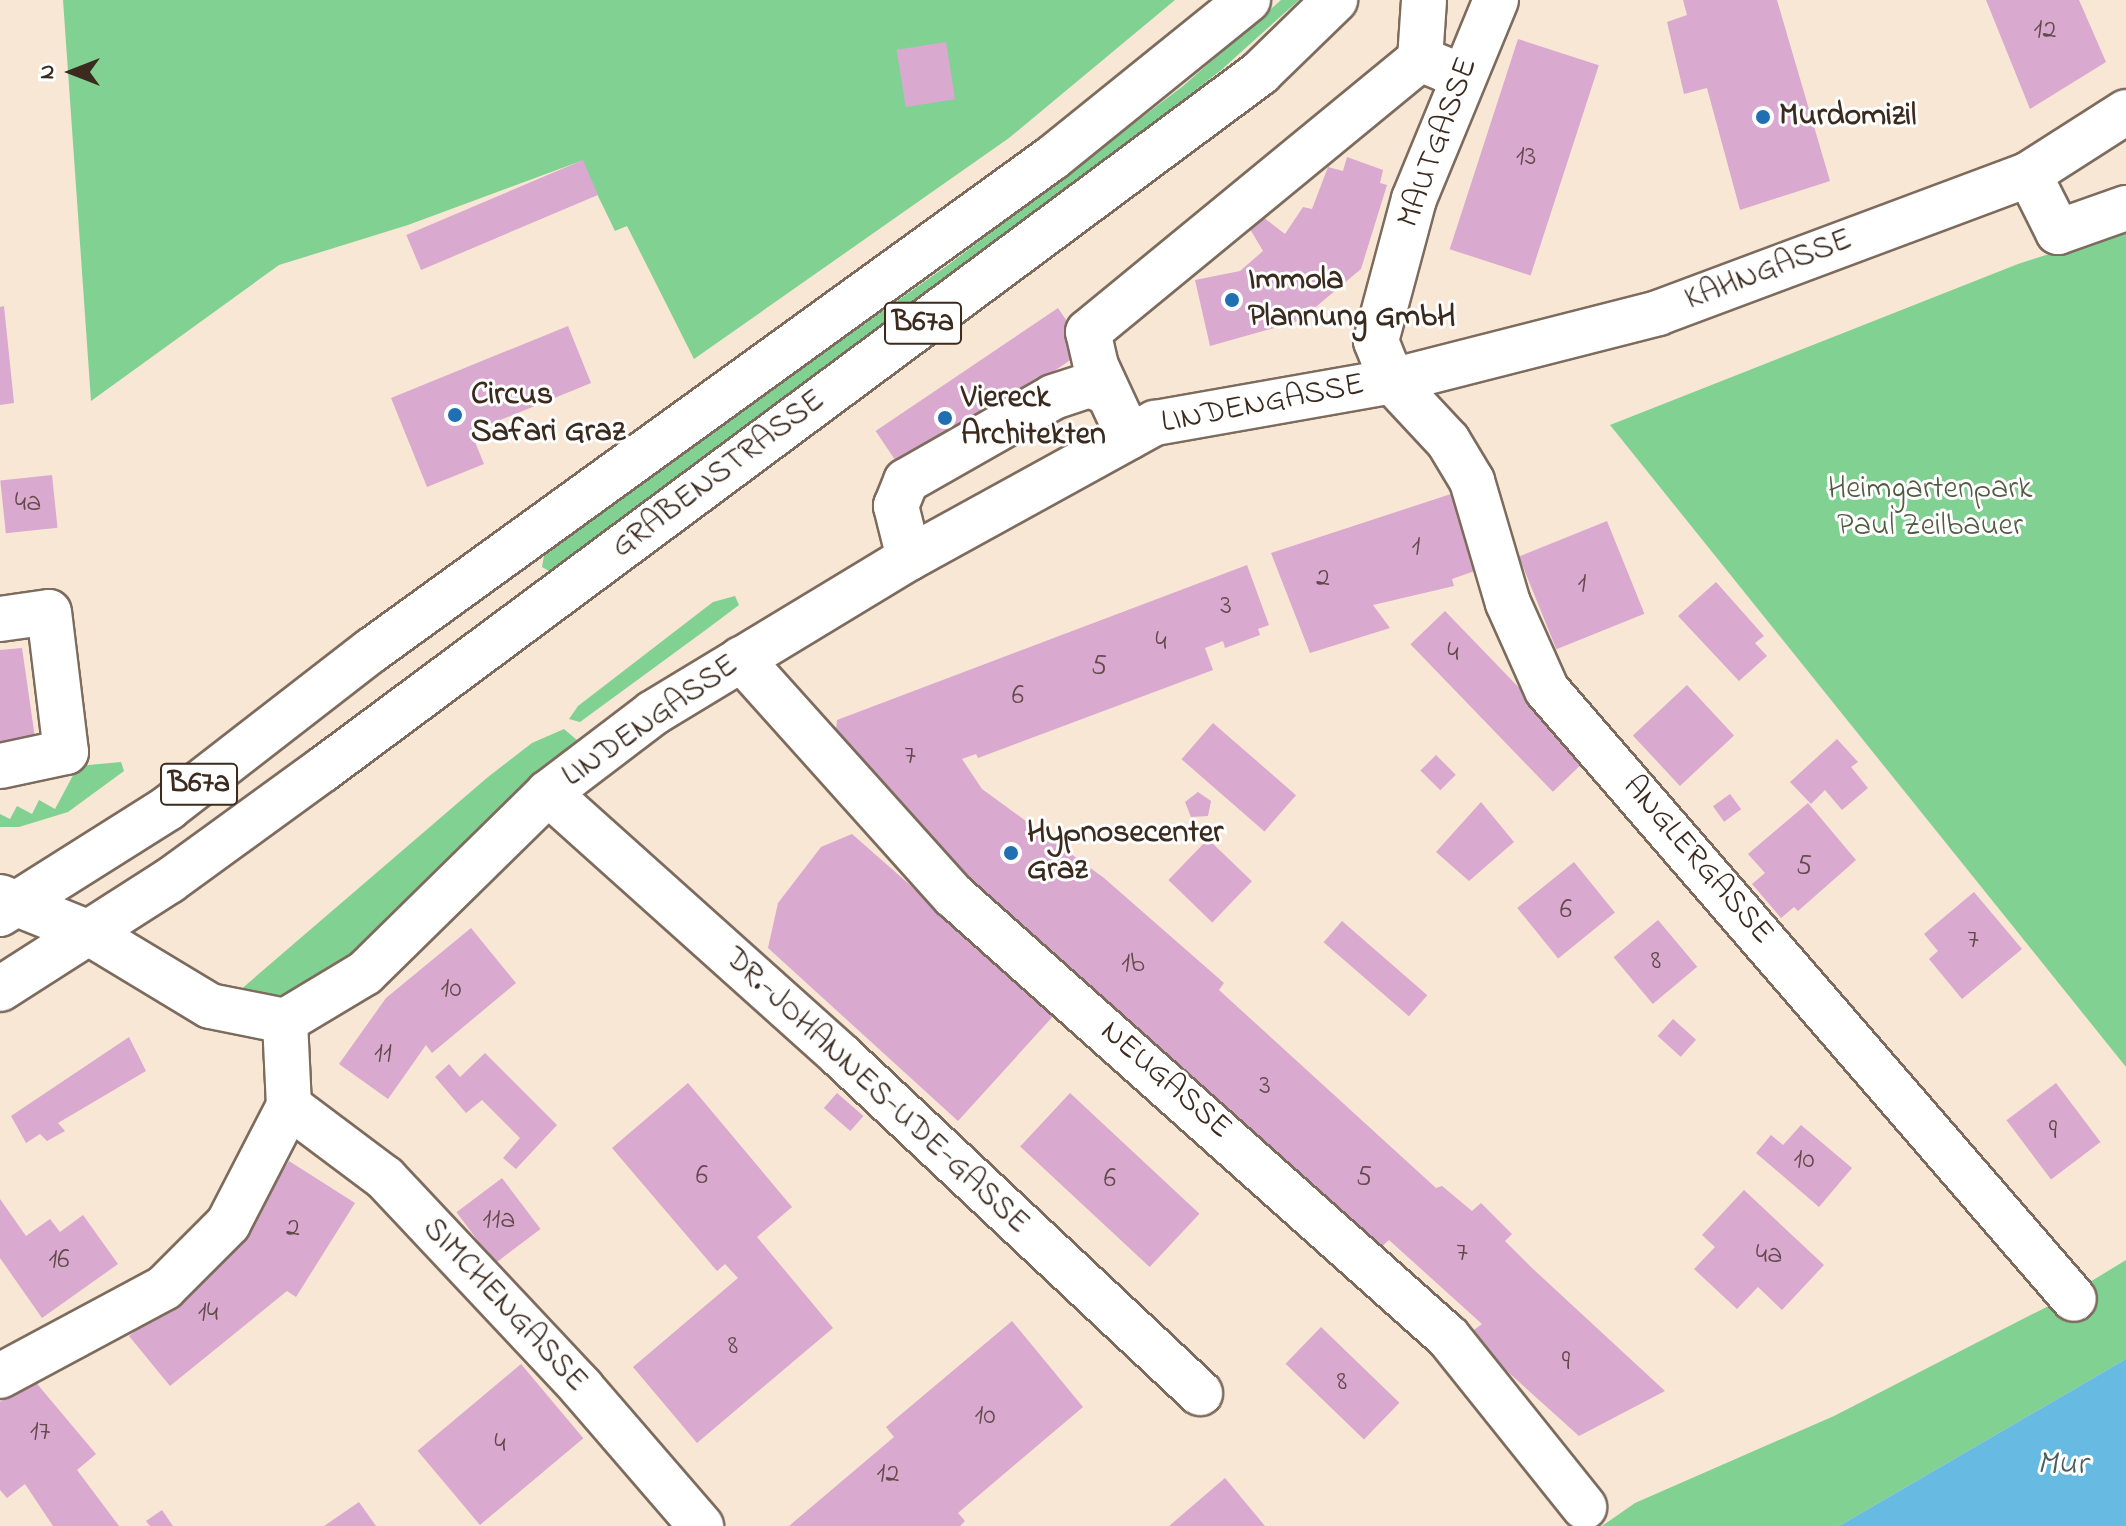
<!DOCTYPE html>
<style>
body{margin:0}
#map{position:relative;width:2126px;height:1526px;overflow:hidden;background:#f8e7d5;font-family:"Indie Flower",sans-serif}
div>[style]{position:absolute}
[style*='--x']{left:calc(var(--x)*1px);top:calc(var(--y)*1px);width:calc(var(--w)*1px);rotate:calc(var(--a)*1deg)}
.green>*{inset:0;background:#81d192}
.water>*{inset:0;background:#67bbe3}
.building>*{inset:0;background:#d9a9cf;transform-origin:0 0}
.roads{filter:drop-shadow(2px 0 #7d6c5e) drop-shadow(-2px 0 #7d6c5e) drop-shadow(0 2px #7d6c5e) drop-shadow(0 -2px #7d6c5e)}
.minor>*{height:44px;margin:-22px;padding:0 22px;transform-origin:22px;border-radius:22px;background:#fff}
.major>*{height:44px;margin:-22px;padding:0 22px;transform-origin:22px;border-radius:22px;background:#fff}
.dots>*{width:22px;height:22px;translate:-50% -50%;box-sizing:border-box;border:4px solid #fff;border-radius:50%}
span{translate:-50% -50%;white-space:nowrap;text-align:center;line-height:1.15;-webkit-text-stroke:6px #fff;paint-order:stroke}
.number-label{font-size:28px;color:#624a4a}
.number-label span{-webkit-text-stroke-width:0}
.shield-label span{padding:2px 6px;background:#fff;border:2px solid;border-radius:6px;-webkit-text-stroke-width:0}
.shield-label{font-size:30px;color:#3b2a1e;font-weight:700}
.poi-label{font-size:32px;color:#3b2a1e;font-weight:700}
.left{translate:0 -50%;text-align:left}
.street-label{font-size:32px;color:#3b2a1e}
.park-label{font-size:32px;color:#505c41}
.water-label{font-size:34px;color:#4a5d63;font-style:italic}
.north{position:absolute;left:32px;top:32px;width:80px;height:80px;-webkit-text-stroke:6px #fff;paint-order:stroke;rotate:270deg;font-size:22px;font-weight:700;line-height:32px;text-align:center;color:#3b2a1e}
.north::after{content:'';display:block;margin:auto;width:28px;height:36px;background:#3b2a1e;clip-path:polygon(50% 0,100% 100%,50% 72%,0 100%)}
</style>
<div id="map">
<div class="green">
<i style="clip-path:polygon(63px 0,1175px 0,1009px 138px,694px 359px,627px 226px,615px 231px,581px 161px,408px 225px,279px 265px,91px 401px)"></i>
<i style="clip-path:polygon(1281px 0,1299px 0,1220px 71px,1070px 188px,562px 565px,549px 571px,542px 567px,545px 550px,948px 265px,1183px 86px)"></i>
<i style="clip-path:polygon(2126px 229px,2126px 1067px,1610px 425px,2018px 264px)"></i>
<i style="clip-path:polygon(735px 596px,739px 605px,707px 629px,580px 722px,569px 719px,578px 706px,713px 602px)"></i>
<i style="clip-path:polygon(564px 729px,578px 741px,333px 971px,283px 998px,239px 991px,488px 777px,532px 743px)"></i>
<i style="clip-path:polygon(121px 762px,124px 771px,68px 812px,19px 827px,0 827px,0 814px,10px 819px,17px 806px,32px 814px,39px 800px,55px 809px,78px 766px)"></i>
<i style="clip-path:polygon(2126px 1260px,2126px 1359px,1839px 1526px,1602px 1526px,1635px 1503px,1834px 1416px,2062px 1299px)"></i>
</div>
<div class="water">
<i style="clip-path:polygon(2126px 1359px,2126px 1526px,1839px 1526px)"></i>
</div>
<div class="building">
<i style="clip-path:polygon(1683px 0,1777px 0,1830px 181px,1740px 210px,1707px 88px,1684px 94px,1667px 22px,1687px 15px)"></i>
<i style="clip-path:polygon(1986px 0,2079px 0,2106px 62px,2030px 109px)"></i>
<i style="left:1518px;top:39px;width:85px;height:221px;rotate:18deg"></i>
<i style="left:946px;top:42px;width:58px;height:50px;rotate:81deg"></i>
<i style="clip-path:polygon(1347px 157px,1383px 170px,1380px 183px,1387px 185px,1361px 269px,1299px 321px,1210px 346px,1195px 280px,1240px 271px,1263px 251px,1250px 229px,1263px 217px,1285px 234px,1303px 207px,1312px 209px,1328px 167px,1343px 171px)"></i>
<i style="left:583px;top:160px;width:38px;height:192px;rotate:67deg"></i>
<i style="clip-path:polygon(4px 306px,14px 403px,0 405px,0 307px)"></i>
<i style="left:1058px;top:308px;width:50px;height:220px;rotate:56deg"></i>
<i style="clip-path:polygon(568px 326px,591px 383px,471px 432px,484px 464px,427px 487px,391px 398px)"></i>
<i style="left:52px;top:475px;width:53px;height:52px;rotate:84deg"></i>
<i style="clip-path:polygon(1460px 491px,1486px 567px,1452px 579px,1454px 586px,1373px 605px,1390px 628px,1310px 653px,1271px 553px)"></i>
<i style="left:1607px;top:521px;width:100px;height:95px;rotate:68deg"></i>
<i style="clip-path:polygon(1247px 565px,1269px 625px,1258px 629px,1260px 635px,1225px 648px,1223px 641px,1205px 648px,1213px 670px,978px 758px,976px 754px,962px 759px,982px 789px,1104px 878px,1224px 983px,1219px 990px,1436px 1188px,1442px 1186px,1472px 1211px,1481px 1203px,1512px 1234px,1505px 1241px,1532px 1268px,1665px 1391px,1579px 1436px,1467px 1335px,1482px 1324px,1389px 1240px,1379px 1249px,948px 864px,835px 739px,837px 720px)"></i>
<i style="clip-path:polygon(1716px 582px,1764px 636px,1755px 643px,1767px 656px,1739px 681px,1678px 616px)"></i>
<i style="left:1445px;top:611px;width:205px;height:48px;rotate:46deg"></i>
<i style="clip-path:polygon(22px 648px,35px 738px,0 747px,0 650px)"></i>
<i style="left:1687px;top:685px;width:69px;height:74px;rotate:47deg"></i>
<i style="left:1213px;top:723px;width:110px;height:48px;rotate:41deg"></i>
<i style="clip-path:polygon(1837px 739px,1858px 762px,1851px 767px,1868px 788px,1842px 810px,1825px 790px,1811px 804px,1790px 782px)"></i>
<i style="left:1436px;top:755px;width:28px;height:22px;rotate:45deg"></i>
<i style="clip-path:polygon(1198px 792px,1211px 801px,1208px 816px,1191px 817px,1185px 802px)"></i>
<i style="left:1730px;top:794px;width:19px;height:21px;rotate:54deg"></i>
<i style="clip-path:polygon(1481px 802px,1514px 842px,1469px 881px,1436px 852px)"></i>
<i style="clip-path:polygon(1808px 803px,1856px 860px,1798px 911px,1794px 907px,1781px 918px,1752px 884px,1765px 873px,1748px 854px)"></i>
<i style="clip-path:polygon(852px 834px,1056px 1013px,958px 1121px,768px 948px,778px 903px,821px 847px)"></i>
<i style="left:1208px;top:839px;width:61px;height:57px;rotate:44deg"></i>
<i style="left:1574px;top:862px;width:65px;height:73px;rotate:51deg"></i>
<i style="clip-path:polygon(1974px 892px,2022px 949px,1962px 999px,1929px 959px,1938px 951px,1924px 934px)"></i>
<i style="left:1658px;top:920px;width:61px;height:58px;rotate:50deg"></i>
<i style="left:1342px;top:921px;width:113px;height:28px;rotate:41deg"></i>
<i style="clip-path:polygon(471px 928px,516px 983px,432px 1053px,426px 1045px,388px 1099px,339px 1064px,386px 998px)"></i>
<i style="left:1673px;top:1019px;width:31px;height:23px;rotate:42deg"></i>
<i style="clip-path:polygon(129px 1037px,146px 1071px,58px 1123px,65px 1131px,47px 1141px,40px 1134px,26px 1143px,11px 1116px)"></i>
<i style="clip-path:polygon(485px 1053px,557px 1125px,516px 1169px,503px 1158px,520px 1138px,482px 1100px,466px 1113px,435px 1077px,449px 1064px,460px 1077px)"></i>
<i style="clip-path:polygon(688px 1083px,792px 1207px,757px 1237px,833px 1328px,697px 1443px,633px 1367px,738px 1278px,725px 1264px,717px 1271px,612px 1148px)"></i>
<i style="left:2056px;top:1083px;width:74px;height:62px;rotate:53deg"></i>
<i style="left:837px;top:1093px;width:35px;height:20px;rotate:41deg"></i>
<i style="left:1070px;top:1093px;width:177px;height:73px;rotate:43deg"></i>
<i style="clip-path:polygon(1801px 1125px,1852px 1168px,1819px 1207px,1756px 1153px,1771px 1135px,1783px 1145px)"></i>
<i style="clip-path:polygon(289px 1161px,355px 1203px,296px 1297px,287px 1291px,170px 1386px,129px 1336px,230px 1254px)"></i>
<i style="left:502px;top:1178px;width:64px;height:57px;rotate:53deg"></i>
<i style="clip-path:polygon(1744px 1190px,1824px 1265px,1782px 1310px,1758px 1287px,1737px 1309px,1694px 1269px,1715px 1247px,1702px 1235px)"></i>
<i style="clip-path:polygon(0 1199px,26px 1236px,50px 1219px,60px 1232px,83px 1215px,118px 1264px,42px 1318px,0 1258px)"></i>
<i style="clip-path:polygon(1012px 1321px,1083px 1407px,958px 1513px,965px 1521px,960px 1526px,789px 1526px,894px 1437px,886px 1427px)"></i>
<i style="left:1321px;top:1327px;width:109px;height:51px;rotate:44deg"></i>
<i style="left:521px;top:1364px;width:97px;height:135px;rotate:50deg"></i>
<i style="clip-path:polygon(33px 1379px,96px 1454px,77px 1470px,119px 1526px,53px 1526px,25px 1484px,7px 1498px,0 1490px,0 1402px)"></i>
<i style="clip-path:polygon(1225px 1478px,1265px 1526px,1169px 1526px)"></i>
<i style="clip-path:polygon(359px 1502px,376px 1526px,324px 1526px)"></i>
<i style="clip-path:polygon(162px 1510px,173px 1526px,150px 1526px,146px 1521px)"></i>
</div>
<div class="roads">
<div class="minor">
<i style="--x:1496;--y:0;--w:215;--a:112.4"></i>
<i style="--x:1414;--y:199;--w:147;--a:105"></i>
<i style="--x:1376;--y:341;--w:43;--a:68.2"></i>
<i style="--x:1392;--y:381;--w:82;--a:47"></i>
<i style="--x:1448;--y:441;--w:47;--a:59"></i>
<i style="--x:1472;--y:481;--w:127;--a:73.6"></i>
<i style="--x:1508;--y:603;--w:95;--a:65.9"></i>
<i style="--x:1547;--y:690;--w:805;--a:49.13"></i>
<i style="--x:1420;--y:59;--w:59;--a:-86.1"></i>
<i style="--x:2029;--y:174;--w:65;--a:63.4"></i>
<i style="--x:2058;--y:232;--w:72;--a:-19.4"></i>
<i style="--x:1129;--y:437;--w:78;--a:-114.9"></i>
<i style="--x:1096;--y:366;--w:35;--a:-103"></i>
<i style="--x:1088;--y:332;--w:430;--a:-39.4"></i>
<i style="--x:1420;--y:59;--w:44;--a:22.5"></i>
<i style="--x:909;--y:558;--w:54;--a:-104"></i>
<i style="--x:896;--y:506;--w:27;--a:-68"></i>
<i style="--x:906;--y:481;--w:169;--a:-29.7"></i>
<i style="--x:1053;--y:397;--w:39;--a:-18"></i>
<i style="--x:1090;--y:385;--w:17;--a:24"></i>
<i style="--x:0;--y:619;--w:49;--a:-8.1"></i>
<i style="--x:49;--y:612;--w:141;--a:83.1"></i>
<i style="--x:66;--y:752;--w:67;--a:168"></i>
<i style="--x:741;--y:659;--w:319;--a:48.1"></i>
<i style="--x:954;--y:896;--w:662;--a:41.76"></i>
<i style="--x:1448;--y:1337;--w:218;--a:51.3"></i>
<i style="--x:548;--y:793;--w:392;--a:41.9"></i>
<i style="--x:840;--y:1055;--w:494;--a:43.2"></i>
<i style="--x:0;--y:897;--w:96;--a:22"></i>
<i style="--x:89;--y:933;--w:141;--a:31.1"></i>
<i style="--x:210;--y:1006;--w:76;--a:11.3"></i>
<i style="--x:285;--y:1021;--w:93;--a:-31"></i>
<i style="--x:365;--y:973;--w:257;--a:-44.5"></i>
<i style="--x:548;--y:793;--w:132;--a:-37.3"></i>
<i style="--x:653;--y:713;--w:299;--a:-31.2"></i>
<i style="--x:909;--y:558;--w:281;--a:-28.8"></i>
<i style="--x:1155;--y:423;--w:241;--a:-10"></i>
<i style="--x:1392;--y:381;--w:275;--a:-14.3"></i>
<i style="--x:1658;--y:313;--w:396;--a:-20.5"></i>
<i style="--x:2029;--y:174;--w:115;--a:-32.6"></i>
<i style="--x:289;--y:1106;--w:120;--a:36.9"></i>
<i style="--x:385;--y:1178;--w:287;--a:46.8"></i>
<i style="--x:581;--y:1387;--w:184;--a:49.2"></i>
<i style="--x:0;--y:1376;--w:186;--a:-28.2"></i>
<i style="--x:164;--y:1288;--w:91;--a:-45"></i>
<i style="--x:228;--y:1224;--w:133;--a:-62.7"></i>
<i style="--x:289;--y:1106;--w:85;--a:-92.7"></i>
</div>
<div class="major">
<i style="--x:0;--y:914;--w:199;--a:-32.2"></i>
<i style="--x:168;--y:808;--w:258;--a:-37.8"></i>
<i style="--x:372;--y:650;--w:839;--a:-35.89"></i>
<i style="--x:1052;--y:158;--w:252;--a:-38.9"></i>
<i style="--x:0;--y:989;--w:201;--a:-32.6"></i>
<i style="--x:169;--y:881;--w:189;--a:-36"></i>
<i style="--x:322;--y:770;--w:1169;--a:-36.61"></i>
<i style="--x:1260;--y:73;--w:105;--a:-44.2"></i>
</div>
</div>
<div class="dots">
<i style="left:1763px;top:117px;background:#1f6fb2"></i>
<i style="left:1232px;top:300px;background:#1f6fb2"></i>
<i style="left:455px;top:415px;background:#1f6fb2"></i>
<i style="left:945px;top:418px;background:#1f6fb2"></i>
<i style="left:1011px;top:853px;background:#1f6fb2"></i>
</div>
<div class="number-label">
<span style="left:2045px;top:31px">12</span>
<span style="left:1526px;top:158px">13</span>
<span style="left:28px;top:504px">4a</span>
<span style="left:1416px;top:548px">1</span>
<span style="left:1323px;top:579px">2</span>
<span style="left:1582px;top:585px">1</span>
<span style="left:1226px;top:607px">3</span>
<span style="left:1161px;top:643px">4</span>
<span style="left:1453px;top:654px">4</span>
<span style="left:1099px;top:667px">5</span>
<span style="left:1018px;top:697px">6</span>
<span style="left:910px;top:757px">7</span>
<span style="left:1804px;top:867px">5</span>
<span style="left:1566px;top:911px">6</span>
<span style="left:1973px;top:941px">7</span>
<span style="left:1656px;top:962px">8</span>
<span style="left:1133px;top:965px">1b</span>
<span style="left:451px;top:990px">10</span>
<span style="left:383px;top:1055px">11</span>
<span style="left:1265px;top:1087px">3</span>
<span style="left:2053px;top:1132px">9</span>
<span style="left:1804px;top:1161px">10</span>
<span style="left:702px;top:1177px">6</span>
<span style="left:1364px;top:1178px">5</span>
<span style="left:1110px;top:1180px">6</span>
<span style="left:499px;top:1221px">11a</span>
<span style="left:293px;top:1229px">2</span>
<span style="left:1462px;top:1254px">7</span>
<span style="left:1769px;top:1256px">4a</span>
<span style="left:59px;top:1261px">16</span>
<span style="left:208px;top:1314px">14</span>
<span style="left:733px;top:1347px">8</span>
<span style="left:1566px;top:1363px">9</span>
<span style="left:1342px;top:1383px">8</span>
<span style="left:985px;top:1417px">10</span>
<span style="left:40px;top:1433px">17</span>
<span style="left:500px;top:1445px">4</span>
<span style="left:888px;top:1475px">12</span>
</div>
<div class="shield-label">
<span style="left:923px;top:323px">B67a</span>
<span style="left:199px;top:784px">B67a</span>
</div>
<div class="poi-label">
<span class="left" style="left:1779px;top:117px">Murdomizil</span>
<span class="left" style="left:1248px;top:300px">Immola<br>Plannung GmbH</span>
<span class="left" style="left:471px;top:415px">Circus<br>Safari Graz</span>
<span class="left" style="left:961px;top:418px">Viereck<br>Architekten</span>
<span class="left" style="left:1027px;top:853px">Hypnosecenter<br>Graz</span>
</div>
<div class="street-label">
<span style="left:1439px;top:143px;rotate:-70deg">MAUTGASSE</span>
<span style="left:1769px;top:271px;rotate:-21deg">KAHNGASSE</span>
<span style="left:1263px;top:405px;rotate:-11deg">LINDENGASSE</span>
<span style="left:719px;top:475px;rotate:-37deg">GRABENSTRASSE</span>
<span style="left:651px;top:722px;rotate:-35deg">LINDENGASSE</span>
<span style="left:1697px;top:861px;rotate:49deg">ANGLERGASSE</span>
<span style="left:1165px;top:1081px;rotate:41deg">NEUGASSE</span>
<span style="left:876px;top:1092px;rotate:43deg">DR.-JOHANNES-UDE-GASSE</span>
<span style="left:504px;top:1306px;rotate:47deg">SIMCHENGASSE</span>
</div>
<div class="park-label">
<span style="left:1930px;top:509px">Heimgartenpark<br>Paul Zeilbauer</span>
</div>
<div class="water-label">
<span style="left:2062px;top:1466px">Mur</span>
</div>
<div class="north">N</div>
</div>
